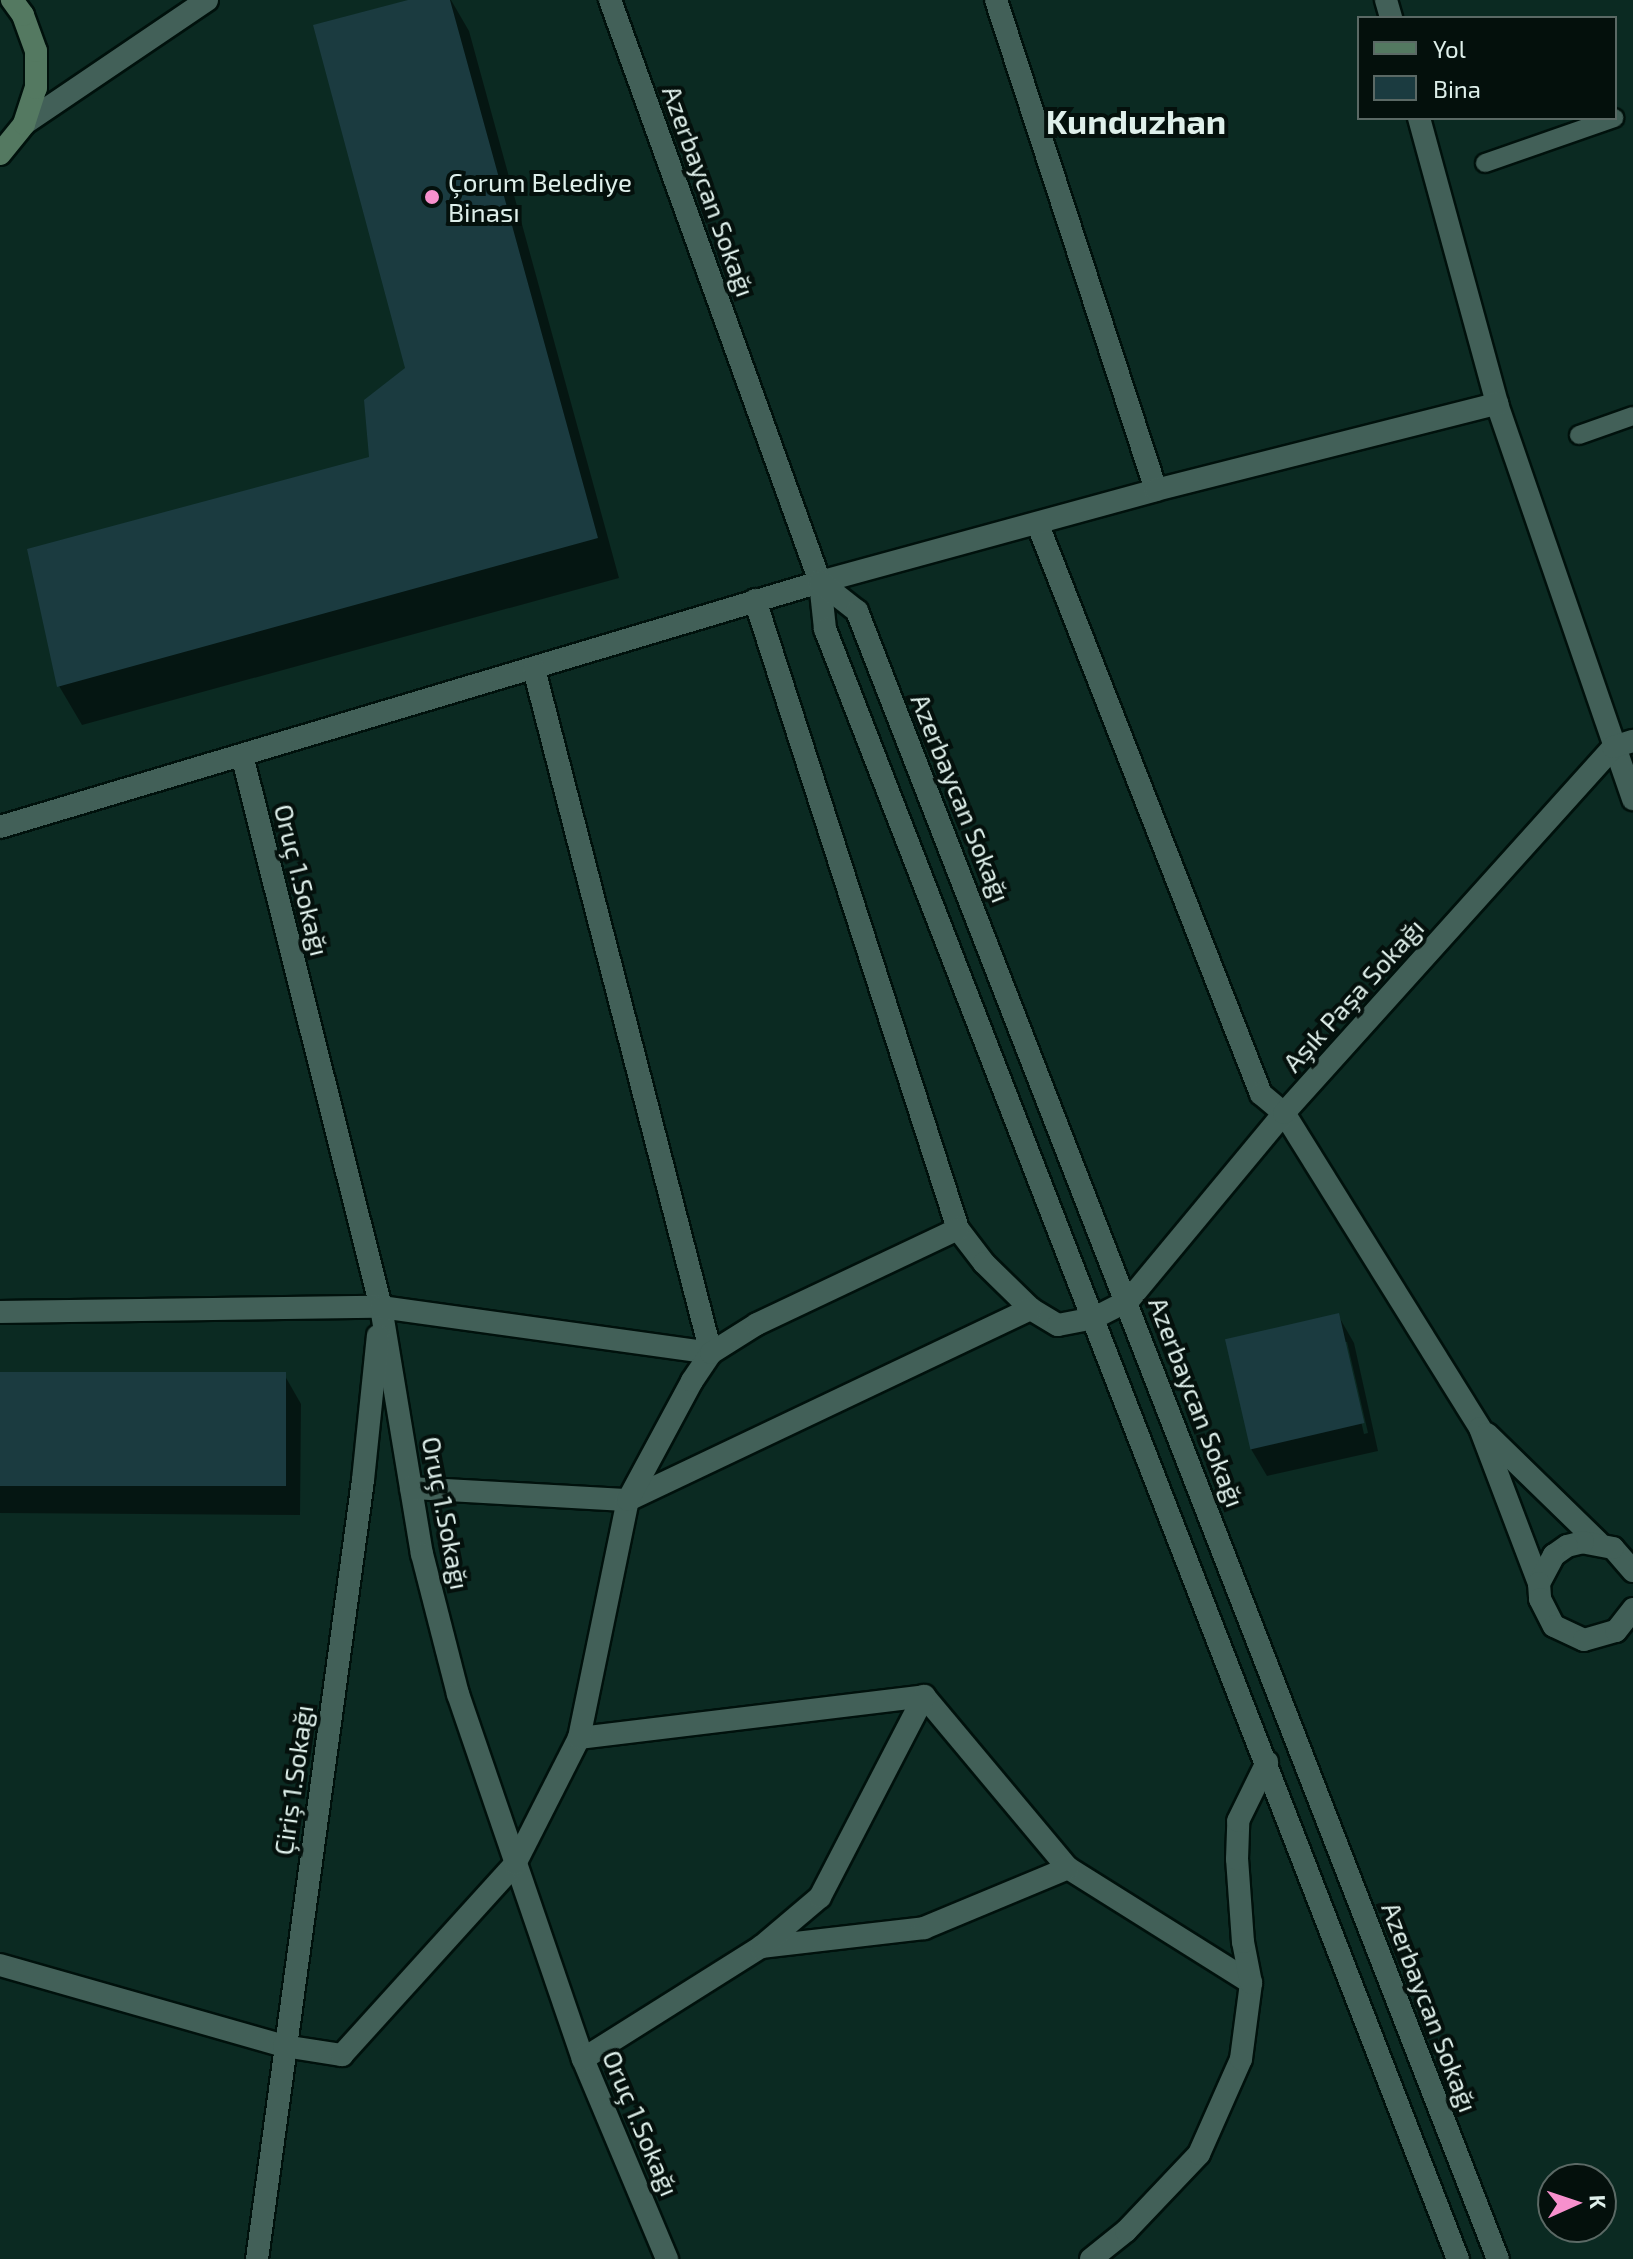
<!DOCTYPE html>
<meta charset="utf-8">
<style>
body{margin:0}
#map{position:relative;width:1633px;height:2259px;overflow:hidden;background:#0b2a22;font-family:"Exo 2",sans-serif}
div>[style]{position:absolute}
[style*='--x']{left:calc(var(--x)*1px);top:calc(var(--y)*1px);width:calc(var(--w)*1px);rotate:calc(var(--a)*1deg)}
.shadow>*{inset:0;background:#0007}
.building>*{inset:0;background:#1b3b40;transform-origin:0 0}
.roads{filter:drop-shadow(2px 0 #00110c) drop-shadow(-2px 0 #00110c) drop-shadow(0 2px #00110c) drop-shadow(0 -2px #00110c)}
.service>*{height:18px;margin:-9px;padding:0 9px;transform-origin:9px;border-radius:9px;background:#426058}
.minor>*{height:22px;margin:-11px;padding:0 11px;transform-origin:11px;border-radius:11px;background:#426058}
.tertiary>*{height:22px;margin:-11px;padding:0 11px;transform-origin:11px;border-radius:11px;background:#426058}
.secondary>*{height:22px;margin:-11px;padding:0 11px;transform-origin:11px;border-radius:11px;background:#547961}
.dots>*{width:22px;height:22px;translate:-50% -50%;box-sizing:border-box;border:4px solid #04100c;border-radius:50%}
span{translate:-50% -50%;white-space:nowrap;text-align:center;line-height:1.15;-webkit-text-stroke:8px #04100c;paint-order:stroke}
.poi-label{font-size:26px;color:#deefea}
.left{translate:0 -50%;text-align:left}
.street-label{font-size:26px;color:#deefea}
.district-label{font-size:34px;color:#deefea;font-weight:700}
.legend{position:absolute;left:1357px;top:16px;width:260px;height:104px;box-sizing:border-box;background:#04100c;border:2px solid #5b6965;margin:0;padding:10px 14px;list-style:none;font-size:24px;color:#deefea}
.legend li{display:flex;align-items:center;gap:16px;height:40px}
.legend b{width:40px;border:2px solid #5b6965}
.north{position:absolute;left:1537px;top:2163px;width:80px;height:80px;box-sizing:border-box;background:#04100c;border:2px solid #5b6965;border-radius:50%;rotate:87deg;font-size:22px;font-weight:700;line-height:32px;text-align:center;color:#deefea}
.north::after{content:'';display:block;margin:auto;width:28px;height:36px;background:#f790cd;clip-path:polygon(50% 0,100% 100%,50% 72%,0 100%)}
</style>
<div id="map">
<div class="shadow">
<i style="clip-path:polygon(416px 0,451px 0,469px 31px,619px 578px,82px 725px,59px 686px,371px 458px,408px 369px)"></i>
<i style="clip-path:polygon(evenodd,1338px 1315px,1354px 1343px,1378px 1451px,1267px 1476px,1251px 1449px,1338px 1315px,1343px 1342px,1347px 1342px,1368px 1433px,1364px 1434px,1343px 1342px)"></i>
<i style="clip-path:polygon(0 1374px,285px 1376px,301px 1404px,300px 1515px,0 1513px)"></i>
</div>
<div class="building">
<i style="clip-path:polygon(408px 0,450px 0,598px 538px,57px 687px,27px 549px,369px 457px,364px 400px,405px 368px,313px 25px)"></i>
<i style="left:1339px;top:1313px;width:113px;height:117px;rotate:77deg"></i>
<i style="left:0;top:1372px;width:286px;height:114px"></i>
</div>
<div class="roads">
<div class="service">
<i style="--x:1485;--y:163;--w:137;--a:-19.2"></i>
<i style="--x:1579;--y:435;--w:57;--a:-19.4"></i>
</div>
<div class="minor">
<i style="--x:996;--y:0;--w:515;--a:71.92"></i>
<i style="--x:1386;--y:0;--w:19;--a:74"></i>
<i style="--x:1419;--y:118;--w:296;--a:74.7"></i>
<i style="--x:1497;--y:404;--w:418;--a:71"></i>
<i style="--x:1038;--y:525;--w:611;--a:68.6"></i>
<i style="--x:1261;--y:1094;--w:30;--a:40"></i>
<i style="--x:1284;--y:1113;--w:371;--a:58.1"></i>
<i style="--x:1480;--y:1428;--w:166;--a:69.2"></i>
<i style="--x:755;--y:600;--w:661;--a:72.11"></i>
<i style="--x:958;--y:1229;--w:43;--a:52.6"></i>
<i style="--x:984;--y:1263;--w:66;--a:44.4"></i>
<i style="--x:1031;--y:1309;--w:31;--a:31"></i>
<i style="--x:1058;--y:1325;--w:37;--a:-11"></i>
<i style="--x:1094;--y:1318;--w:38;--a:-27"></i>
<i style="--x:1128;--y:1301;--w:244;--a:-50.3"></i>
<i style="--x:1284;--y:1113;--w:492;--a:-48"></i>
<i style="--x:1613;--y:747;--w:21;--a:-17"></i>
<i style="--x:242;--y:755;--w:569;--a:75.87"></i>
<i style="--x:381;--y:1307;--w:250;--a:80.6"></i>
<i style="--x:422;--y:1554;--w:145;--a:75.6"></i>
<i style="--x:458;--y:1694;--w:386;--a:71.1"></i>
<i style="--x:583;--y:2059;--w:217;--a:67.2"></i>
<i style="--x:0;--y:827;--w:856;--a:-16.64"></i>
<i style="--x:820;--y:582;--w:348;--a:-15.3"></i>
<i style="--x:1156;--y:490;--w:352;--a:-14.2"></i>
<i style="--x:0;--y:1312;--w:381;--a:-0.8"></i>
<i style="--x:381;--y:1307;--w:333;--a:7.9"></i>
<i style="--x:711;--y:1353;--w:707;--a:-104.51"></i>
<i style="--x:1487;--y:1434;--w:155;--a:44.2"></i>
<i style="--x:411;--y:1488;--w:217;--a:3.2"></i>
<i style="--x:628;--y:1500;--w:446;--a:-25.4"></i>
<i style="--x:1633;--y:1571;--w:30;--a:-131"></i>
<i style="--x:1613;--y:1548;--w:31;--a:-169"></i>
<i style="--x:1583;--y:1542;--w:16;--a:166"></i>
<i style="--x:1567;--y:1546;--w:16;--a:145"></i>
<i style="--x:1554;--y:1555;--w:32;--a:118"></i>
<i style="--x:1539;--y:1583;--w:16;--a:86"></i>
<i style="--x:1540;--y:1599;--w:30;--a:63"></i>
<i style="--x:1554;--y:1626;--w:33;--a:25"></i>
<i style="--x:1584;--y:1640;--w:33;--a:-16"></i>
<i style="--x:1616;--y:1631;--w:28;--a:-52"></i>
<i style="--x:924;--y:1696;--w:224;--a:50.1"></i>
<i style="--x:1068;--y:1868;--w:216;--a:32.1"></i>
<i style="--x:579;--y:1738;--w:348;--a:-6.9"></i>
<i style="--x:761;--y:1947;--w:164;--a:-6.6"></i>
<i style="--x:924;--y:1928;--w:156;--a:-22.6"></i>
<i style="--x:0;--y:1965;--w:295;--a:15.9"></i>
<i style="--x:284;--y:2046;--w:59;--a:8.8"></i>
<i style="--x:342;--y:2055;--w:258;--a:-47.8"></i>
<i style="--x:515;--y:1864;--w:141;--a:-63.1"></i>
<i style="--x:579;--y:1738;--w:243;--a:-78.4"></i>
<i style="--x:628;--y:1500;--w:135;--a:-61.7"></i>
<i style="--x:692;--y:1381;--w:34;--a:-56"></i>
<i style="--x:711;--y:1353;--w:54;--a:-32.2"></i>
<i style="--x:757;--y:1324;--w:222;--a:-25.3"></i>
<i style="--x:583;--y:2059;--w:210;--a:-32.2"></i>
<i style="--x:761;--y:1947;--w:77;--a:-40.3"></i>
<i style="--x:820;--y:1897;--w:226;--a:-62.6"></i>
<i style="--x:257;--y:2259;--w:786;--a:-82.25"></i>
<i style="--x:363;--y:1480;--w:145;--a:-84.1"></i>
<i style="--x:1091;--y:2259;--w:45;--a:-38.7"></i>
<i style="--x:1126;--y:2231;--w:106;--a:-46.5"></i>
<i style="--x:1199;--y:2154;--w:104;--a:-66.1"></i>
<i style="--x:1241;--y:2059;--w:77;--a:-82.5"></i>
<i style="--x:1251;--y:1983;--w:42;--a:-101"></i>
<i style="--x:1243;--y:1942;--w:83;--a:-94.1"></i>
<i style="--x:1237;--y:1859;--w:38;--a:-88"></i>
<i style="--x:1238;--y:1821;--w:66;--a:-63.8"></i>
</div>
<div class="tertiary">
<i style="--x:610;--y:0;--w:619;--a:70.16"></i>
<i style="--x:820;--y:582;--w:47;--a:83.9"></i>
<i style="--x:825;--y:629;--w:1749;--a:68.78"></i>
<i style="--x:24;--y:124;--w:221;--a:-34.1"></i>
<i style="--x:820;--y:582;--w:47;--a:38.1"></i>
<i style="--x:857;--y:611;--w:1768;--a:68.75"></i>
</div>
<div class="secondary">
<i style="--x:0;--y:154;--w:38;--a:-51"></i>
<i style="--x:24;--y:124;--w:38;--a:-72"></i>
<i style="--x:36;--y:88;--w:37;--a:-90"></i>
<i style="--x:36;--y:51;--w:38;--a:-110"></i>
<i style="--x:23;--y:15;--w:19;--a:-126"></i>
</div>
</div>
<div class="dots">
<i style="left:432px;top:197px;background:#f790cd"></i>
</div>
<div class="poi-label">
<span class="left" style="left:448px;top:197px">Çorum Belediye<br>Binası</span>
</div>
<div class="street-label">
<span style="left:709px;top:191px;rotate:70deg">Azerbaycan Sokağı</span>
<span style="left:961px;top:798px;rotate:68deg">Azerbaycan Sokağı</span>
<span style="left:302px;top:880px;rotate:76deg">Oruç 1.Sokağı</span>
<span style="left:1353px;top:995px;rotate:-48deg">Aşık Paşa Sokağı</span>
<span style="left:1197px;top:1402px;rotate:69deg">Azerbaycan Sokağı</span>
<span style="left:446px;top:1513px;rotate:79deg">Oruç 1.Sokağı</span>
<span style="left:293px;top:1780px;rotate:-82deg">Çiriş 1.Sokağı</span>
<span style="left:1430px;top:2007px;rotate:69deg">Azerbaycan Sokağı</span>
<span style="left:641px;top:2123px;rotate:67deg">Oruç 1.Sokağı</span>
</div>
<div class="district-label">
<span style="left:1136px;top:121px">Kunduzhan</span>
</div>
<ul class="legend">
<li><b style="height:10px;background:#547961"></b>Yol</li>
<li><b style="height:22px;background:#1b3b40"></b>Bina</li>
</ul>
<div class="north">K</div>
</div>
